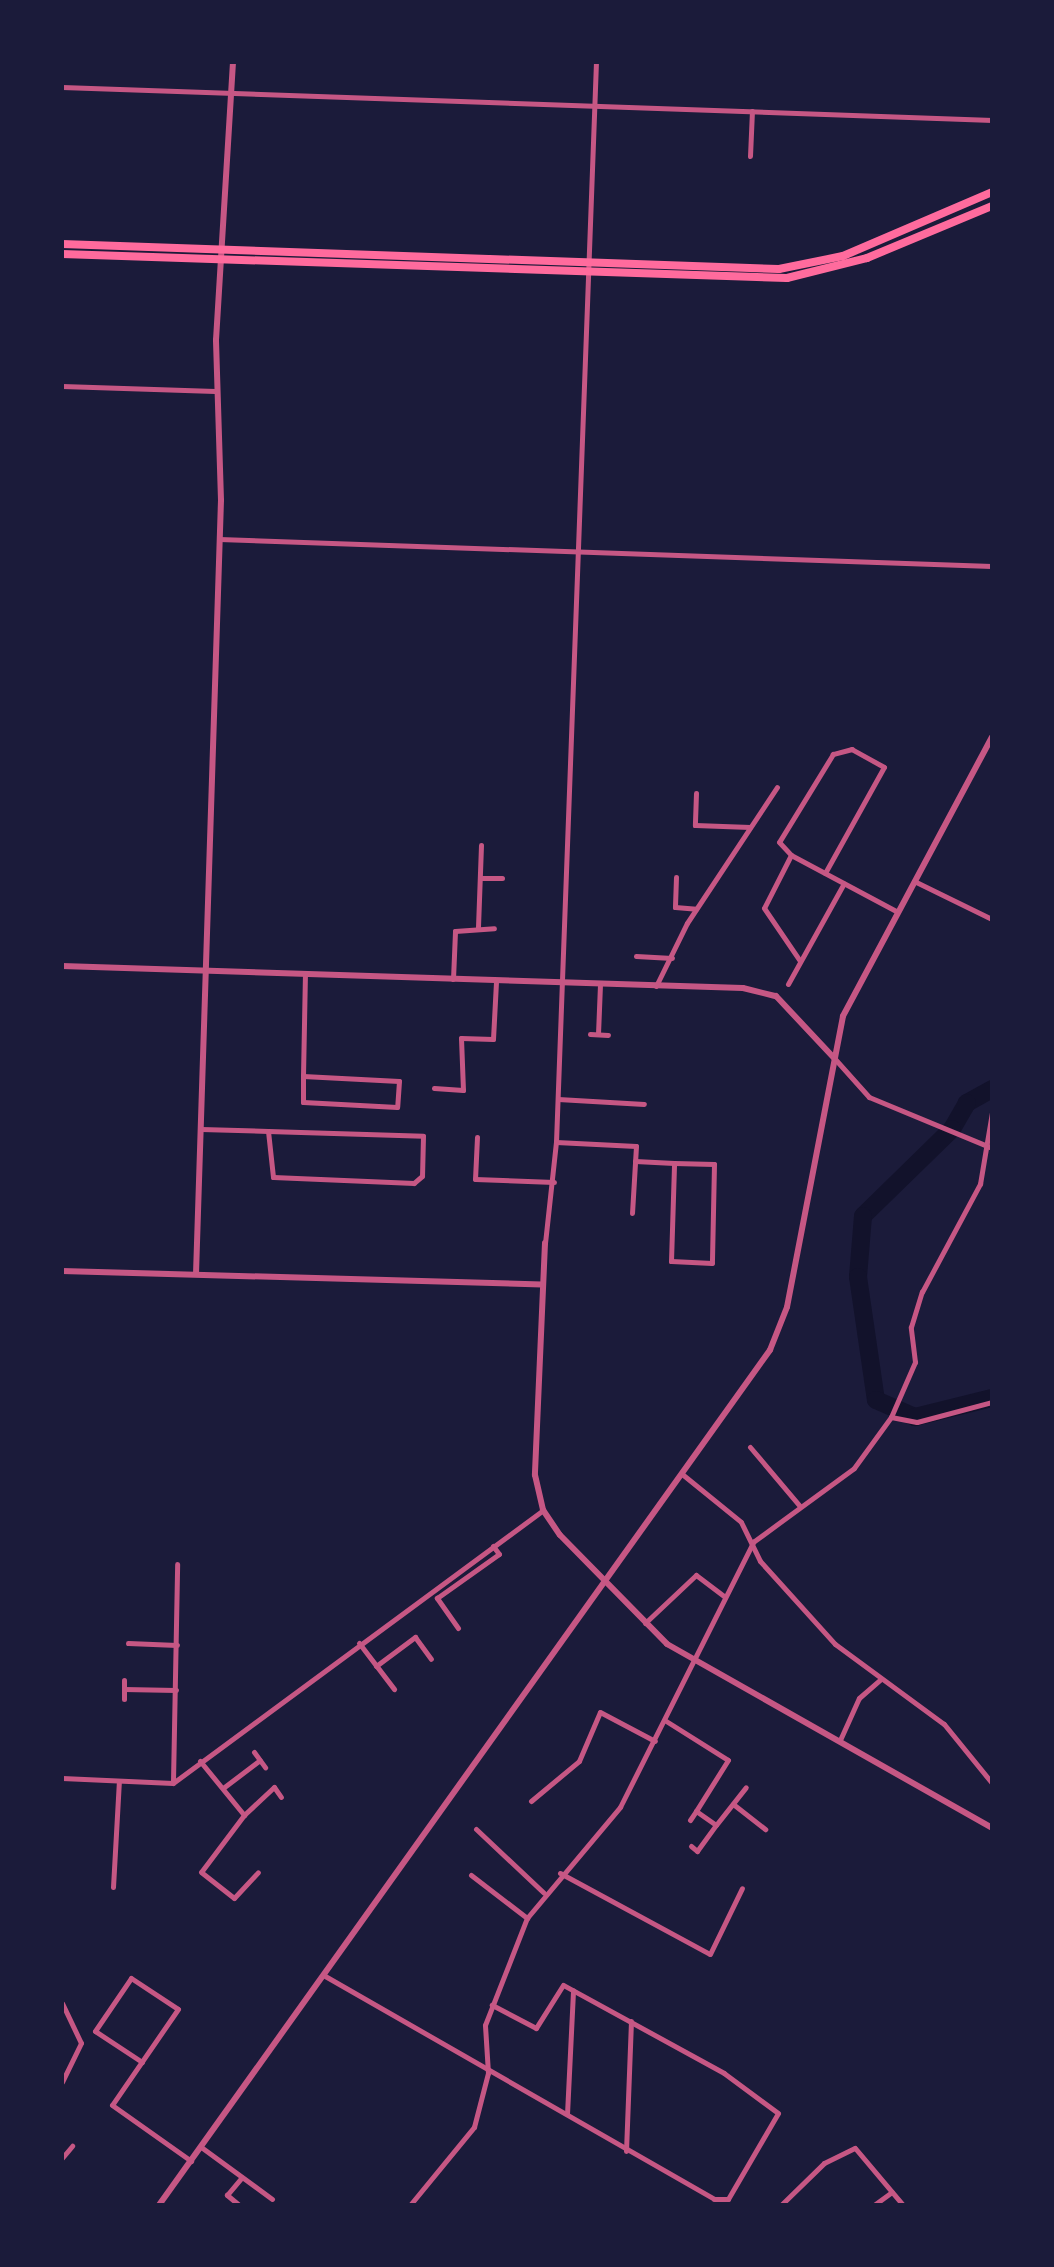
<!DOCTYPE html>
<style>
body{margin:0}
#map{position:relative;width:1054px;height:2267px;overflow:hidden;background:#1b1b3a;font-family:"DM Sans",sans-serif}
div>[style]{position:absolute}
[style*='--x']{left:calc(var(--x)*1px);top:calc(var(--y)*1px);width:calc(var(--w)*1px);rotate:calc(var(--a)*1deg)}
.river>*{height:18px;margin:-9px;padding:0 9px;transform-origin:9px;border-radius:9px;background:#12122b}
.minor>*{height:5px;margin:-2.5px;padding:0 2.5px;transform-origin:2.5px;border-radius:2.5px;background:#c65784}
.tertiary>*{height:6px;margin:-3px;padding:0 3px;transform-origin:3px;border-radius:3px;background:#c65784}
.trunk>*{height:8px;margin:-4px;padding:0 4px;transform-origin:4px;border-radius:4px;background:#ff6b9d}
span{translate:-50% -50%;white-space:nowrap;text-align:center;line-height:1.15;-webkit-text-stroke:6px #1b1b3a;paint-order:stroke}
.frame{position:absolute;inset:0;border:64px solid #1b1b3a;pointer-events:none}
</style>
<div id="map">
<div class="river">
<i style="--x:992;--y:1089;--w:29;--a:151"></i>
<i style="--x:967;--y:1103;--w:30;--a:120"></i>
<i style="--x:952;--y:1129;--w:124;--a:135.7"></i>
<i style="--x:863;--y:1216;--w:61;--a:94.7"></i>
<i style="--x:858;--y:1277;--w:124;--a:81.7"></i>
<i style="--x:876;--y:1400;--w:43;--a:23.6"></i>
<i style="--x:915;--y:1417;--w:79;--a:-13.9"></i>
</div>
<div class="minor">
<i style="--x:62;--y:87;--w:931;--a:2.03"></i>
<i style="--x:750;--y:156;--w:45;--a:-87.5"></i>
<i style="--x:62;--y:386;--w:153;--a:1.9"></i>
<i style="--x:219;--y:539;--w:773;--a:2"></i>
<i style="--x:696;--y:793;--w:32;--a:92"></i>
<i style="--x:695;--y:825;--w:55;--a:2.1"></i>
<i style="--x:791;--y:855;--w:59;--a:117"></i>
<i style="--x:764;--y:908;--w:64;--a:55.8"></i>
<i style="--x:825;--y:873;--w:121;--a:-60.9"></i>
<i style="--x:884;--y:767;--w:37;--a:-151"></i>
<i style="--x:852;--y:749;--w:20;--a:165"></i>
<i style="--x:833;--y:754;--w:103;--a:121.5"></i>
<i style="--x:779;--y:842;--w:18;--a:47"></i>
<i style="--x:791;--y:855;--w:119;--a:28.1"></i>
<i style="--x:676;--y:877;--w:30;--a:92"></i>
<i style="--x:675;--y:907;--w:21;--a:5"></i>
<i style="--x:480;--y:878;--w:22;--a:0"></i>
<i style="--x:914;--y:881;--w:87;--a:26"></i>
<i style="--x:478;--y:927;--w:82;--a:-87.9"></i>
<i style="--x:636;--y:956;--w:36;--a:3"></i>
<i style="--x:453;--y:979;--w:48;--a:-87.6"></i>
<i style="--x:455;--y:931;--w:39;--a:-4"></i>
<i style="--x:788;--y:984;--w:115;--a:-61"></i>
<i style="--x:656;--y:986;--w:70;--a:-63.8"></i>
<i style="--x:687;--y:923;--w:163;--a:-56.5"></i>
<i style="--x:590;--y:1034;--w:18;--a:3"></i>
<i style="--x:598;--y:1034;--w:50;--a:-87.7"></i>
<i style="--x:835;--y:1059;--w:51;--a:48.2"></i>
<i style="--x:869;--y:1097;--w:133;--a:22.5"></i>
<i style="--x:303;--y:1076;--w:96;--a:3"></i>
<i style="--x:399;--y:1081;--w:26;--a:94"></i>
<i style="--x:397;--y:1107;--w:94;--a:-177"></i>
<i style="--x:303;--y:1102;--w:26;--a:-90"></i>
<i style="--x:303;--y:1076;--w:101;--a:-88.9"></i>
<i style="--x:434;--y:1088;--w:29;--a:4"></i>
<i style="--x:463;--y:1090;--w:52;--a:-92.2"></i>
<i style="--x:461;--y:1038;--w:32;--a:2"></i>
<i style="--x:493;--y:1039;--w:58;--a:-87"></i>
<i style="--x:558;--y:1099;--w:86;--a:3.3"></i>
<i style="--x:201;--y:1129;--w:67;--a:1.7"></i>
<i style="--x:268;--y:1131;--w:155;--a:1.8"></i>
<i style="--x:423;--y:1136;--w:40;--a:91.4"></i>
<i style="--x:422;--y:1176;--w:11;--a:139"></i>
<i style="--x:414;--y:1183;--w:141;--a:-177.6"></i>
<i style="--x:273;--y:1177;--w:46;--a:-96.2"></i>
<i style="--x:477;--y:1137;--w:42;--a:92.7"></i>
<i style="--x:475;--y:1179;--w:79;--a:2.2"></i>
<i style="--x:556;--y:1142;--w:80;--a:2.9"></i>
<i style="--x:636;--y:1146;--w:67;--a:93.4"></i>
<i style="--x:635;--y:1161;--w:39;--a:3"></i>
<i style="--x:674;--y:1163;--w:40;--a:1.4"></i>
<i style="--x:714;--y:1164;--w:99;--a:91.2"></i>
<i style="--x:712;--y:1263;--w:41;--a:-177.2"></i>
<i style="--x:671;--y:1261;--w:98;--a:-88.2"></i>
<i style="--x:545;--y:1243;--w:102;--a:-83.8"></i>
<i style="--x:556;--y:1142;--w:1081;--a:-87.88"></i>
<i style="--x:891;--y:1417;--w:26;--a:11"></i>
<i style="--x:917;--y:1422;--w:78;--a:-14.9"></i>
<i style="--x:750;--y:1447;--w:76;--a:49.8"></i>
<i style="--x:682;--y:1474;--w:76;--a:39.1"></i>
<i style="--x:741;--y:1522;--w:43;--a:64"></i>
<i style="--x:760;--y:1561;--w:112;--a:47.9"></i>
<i style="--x:835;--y:1644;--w:135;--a:36.3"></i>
<i style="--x:944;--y:1724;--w:76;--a:50.9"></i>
<i style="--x:645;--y:1623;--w:70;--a:-43.3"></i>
<i style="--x:696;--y:1575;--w:36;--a:37"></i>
<i style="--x:458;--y:1628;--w:37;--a:-125"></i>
<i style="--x:437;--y:1598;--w:76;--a:-35.4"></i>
<i style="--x:499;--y:1554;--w:10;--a:-127"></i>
<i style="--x:128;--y:1643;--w:49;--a:2.3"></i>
<i style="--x:359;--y:1643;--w:58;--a:52.7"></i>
<i style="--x:376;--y:1666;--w:49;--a:-36.6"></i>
<i style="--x:415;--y:1637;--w:27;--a:54"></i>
<i style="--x:124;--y:1680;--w:19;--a:90"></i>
<i style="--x:124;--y:1689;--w:52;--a:1.1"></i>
<i style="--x:666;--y:1721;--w:73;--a:32.2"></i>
<i style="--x:728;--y:1760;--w:60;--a:122.1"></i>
<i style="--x:696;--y:1811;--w:24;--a:35"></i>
<i style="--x:716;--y:1825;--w:48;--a:-51.7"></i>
<i style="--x:840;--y:1740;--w:46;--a:-65.7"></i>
<i style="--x:859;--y:1698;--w:28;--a:-41"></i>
<i style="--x:254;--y:1752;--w:19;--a:54"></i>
<i style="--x:200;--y:1761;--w:70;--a:50.8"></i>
<i style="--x:244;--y:1815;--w:71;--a:127"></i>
<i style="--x:201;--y:1872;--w:42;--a:38.2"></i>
<i style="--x:234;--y:1898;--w:35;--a:-47"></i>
<i style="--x:62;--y:1778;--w:111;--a:2.6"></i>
<i style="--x:173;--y:1783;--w:460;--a:-36.4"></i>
<i style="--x:173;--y:1781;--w:217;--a:-88.9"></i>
<i style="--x:223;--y:1788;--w:46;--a:-37.1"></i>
<i style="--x:531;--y:1801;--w:62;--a:-39.8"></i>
<i style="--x:579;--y:1761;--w:53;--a:-66.8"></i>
<i style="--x:600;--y:1712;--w:62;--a:27.8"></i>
<i style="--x:733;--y:1804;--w:41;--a:38"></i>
<i style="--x:244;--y:1815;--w:41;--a:-43"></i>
<i style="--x:274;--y:1787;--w:12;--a:55"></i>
<i style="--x:690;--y:1820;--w:11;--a:-56"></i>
<i style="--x:476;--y:1829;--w:93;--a:43.3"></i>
<i style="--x:691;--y:1846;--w:8;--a:40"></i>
<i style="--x:697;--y:1851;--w:32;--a:-54"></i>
<i style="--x:560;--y:1873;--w:170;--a:28.4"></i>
<i style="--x:710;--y:1954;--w:73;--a:-64.1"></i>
<i style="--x:471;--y:1875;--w:71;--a:37.5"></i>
<i style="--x:113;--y:1887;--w:106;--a:-86.8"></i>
<i style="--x:325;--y:1976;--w:448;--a:29.8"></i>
<i style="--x:714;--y:2199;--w:14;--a:0"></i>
<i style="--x:728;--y:2199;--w:99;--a:-59.8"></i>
<i style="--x:778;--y:2113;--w:67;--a:-143.5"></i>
<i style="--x:724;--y:2073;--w:183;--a:-151.3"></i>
<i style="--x:563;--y:1985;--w:51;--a:122.1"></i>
<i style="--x:536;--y:2028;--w:50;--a:-152.4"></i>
<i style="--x:62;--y:2003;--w:44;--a:64.6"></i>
<i style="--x:81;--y:2043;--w:43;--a:116"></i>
<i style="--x:142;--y:2062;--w:56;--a:-146.6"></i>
<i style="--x:95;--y:2031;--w:64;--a:-55.8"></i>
<i style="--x:131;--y:1978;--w:56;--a:33.4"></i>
<i style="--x:178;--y:2009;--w:116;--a:124.5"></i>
<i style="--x:112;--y:2105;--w:97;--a:35.3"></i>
<i style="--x:567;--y:2114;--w:124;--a:-87.2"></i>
<i style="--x:201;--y:2147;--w:88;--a:36.2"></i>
<i style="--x:626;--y:2151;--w:130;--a:-87.8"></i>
<i style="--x:62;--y:2158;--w:16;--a:-50"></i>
<i style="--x:239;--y:2205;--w:16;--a:-140"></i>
<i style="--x:227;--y:2195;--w:23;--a:-50"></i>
<i style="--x:410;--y:2205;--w:101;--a:-50.6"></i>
<i style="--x:474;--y:2127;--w:56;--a:-75.5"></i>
<i style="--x:488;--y:2073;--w:48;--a:-93.6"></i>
<i style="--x:485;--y:2025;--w:115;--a:-68.6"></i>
<i style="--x:527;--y:1918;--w:145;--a:-50"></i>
<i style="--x:620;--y:1807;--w:297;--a:-63.3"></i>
<i style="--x:753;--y:1542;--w:125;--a:-36.2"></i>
<i style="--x:854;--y:1468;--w:63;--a:-54"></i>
<i style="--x:891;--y:1417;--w:60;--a:-66.4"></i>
<i style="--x:915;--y:1362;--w:35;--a:-97"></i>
<i style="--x:911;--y:1327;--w:37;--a:-73"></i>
<i style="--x:922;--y:1292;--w:123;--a:-61.8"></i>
<i style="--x:980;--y:1184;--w:73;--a:-80.5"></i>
<i style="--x:781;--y:2205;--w:60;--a:-44.3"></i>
<i style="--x:824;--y:2163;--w:34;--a:-26"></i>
<i style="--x:855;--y:2148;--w:75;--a:49.9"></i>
<i style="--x:874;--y:2205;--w:22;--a:-36"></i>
</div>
<div class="tertiary">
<i style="--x:62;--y:966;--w:681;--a:1.85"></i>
<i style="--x:743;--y:988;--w:34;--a:14"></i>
<i style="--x:776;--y:996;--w:86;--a:46.9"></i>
<i style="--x:545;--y:1243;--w:232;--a:92.5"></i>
<i style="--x:535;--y:1475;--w:36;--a:77"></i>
<i style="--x:543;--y:1510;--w:30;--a:56"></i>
<i style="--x:560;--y:1535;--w:153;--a:45.5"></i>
<i style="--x:667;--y:1644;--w:373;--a:29.5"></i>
<i style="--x:62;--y:1271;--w:480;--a:1.6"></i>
<i style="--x:196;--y:1274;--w:774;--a:-88.15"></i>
<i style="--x:221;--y:500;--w:160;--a:-91.8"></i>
<i style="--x:216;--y:340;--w:279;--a:-86.5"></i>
<i style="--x:159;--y:2205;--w:1051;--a:-54.45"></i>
<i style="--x:770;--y:1350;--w:46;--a:-68.4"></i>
<i style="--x:787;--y:1307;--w:296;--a:-79.1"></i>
<i style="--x:843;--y:1016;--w:316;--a:-61.9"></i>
</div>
<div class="trunk">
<i style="--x:62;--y:244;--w:717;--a:2"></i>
<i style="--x:779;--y:269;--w:65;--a:-11.5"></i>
<i style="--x:843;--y:256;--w:162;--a:-23.2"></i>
<i style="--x:62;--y:254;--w:725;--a:1.9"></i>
<i style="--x:787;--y:278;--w:82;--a:-14"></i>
<i style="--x:867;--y:258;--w:135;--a:-22.6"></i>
</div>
<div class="frame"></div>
</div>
